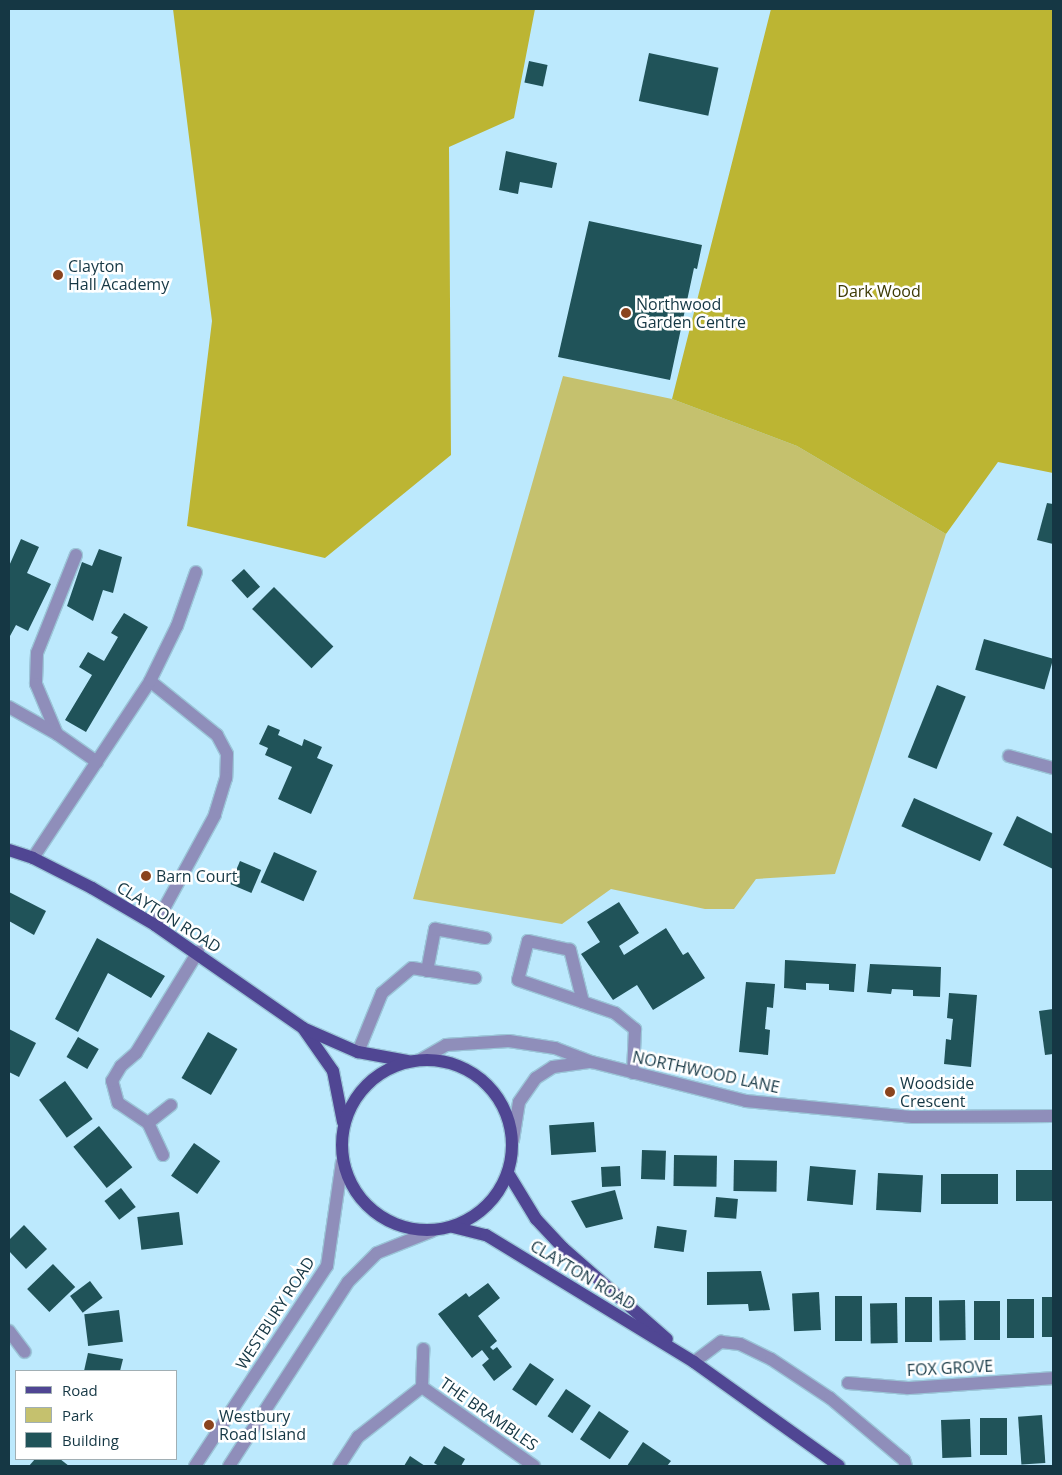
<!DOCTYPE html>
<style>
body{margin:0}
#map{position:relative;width:1062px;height:1475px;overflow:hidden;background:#bce9fd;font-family:"Open Sans",sans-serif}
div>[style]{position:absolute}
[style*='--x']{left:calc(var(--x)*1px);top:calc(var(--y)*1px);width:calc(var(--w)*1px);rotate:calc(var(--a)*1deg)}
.green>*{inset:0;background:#c5c16e}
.forest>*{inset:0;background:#bcb533}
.building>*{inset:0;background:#205359;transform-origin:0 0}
.roads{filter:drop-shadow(1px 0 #9bc5d8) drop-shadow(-1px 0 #9bc5d8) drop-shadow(0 1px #9bc5d8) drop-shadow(0 -1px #9bc5d8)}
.minor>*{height:12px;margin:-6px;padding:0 6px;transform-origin:6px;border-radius:6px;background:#8f8eba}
.major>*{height:12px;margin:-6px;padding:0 6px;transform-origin:6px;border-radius:6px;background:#504693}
.major>.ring{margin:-6px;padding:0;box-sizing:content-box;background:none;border:12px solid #504693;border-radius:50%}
.dots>*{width:14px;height:14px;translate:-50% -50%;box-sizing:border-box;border:2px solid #fff;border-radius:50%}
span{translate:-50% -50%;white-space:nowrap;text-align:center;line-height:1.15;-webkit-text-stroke:5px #fff;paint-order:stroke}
.poi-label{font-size:16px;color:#153744}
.left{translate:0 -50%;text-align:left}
.park-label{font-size:16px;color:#3d3a04}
.street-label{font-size:16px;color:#153744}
.frame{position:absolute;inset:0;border:10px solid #153744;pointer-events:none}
.legend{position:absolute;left:15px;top:1370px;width:162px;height:90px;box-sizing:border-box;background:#fff;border:1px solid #a1afb4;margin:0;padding:6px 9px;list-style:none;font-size:15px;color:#153744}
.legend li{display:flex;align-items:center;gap:10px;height:25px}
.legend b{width:25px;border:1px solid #a1afb4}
</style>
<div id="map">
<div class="green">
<i style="clip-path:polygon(563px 376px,672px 399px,797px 446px,946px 534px,835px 874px,756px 879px,734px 909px,705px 909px,611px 889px,562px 924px,413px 899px)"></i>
</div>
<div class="forest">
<i style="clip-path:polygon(173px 9px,535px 9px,514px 118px,449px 147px,451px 455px,325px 558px,187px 526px,212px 321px)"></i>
<i style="clip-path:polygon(771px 9px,1053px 9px,1053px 473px,998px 462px,946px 534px,797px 446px,672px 399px)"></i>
</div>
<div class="building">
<i style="left:649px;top:53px;width:71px;height:49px;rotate:12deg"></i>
<i style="left:529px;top:61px;width:19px;height:22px;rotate:12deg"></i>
<i style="clip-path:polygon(506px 151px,557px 163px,552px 188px,520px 182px,518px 194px,499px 190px)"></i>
<i style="clip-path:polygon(589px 221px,702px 245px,697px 269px,694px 268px,670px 380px,558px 357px)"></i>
<i style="clip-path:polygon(1047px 503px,1053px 504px,1053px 544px,1037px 540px)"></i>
<i style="clip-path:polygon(21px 539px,39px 547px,27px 573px,51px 584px,28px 631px,16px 625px,10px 636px,9px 566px)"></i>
<i style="clip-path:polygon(99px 549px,122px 557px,113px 593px,103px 590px,93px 621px,67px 606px,82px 562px,92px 566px)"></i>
<i style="left:244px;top:569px;width:24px;height:17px;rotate:48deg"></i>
<i style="left:274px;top:587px;width:84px;height:31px;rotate:45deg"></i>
<i style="clip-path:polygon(124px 613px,148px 627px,86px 732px,65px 720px,92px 675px,79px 667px,88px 652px,104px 661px,118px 637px,111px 633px)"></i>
<i style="left:984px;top:639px;width:72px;height:32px;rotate:16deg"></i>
<i style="left:937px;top:685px;width:31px;height:78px;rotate:22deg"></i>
<i style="clip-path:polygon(268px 725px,280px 730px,278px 735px,302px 746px,304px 739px,322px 747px,317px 758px,333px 765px,311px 814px,278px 799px,292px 767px,265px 755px,268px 748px,259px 744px)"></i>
<i style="left:914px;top:798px;width:86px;height:31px;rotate:24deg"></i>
<i style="clip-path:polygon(1017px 816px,1053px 834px,1053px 869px,1003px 845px)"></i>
<i style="left:274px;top:852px;width:47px;height:33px;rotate:24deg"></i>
<i style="left:240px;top:861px;width:23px;height:25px;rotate:23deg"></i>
<i style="clip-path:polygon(9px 892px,46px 911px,34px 935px,9px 921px)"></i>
<i style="clip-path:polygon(619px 902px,639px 933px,619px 946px,624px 955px,666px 928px,683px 955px,688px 952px,705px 978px,653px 1010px,637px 985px,613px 1000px,581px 954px,600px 942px,587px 922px)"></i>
<i style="clip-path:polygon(97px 938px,165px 976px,151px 998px,108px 973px,78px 1032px,55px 1019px)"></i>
<i style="clip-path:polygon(785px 960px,856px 964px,854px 992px,829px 990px,829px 984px,806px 983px,806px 990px,784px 988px)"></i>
<i style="clip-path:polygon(870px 964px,941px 967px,940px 997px,913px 996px,913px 990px,892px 989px,891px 994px,867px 992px)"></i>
<i style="clip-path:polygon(746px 982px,775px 984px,773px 1008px,767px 1007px,765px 1029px,770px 1030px,768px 1055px,739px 1052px)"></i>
<i style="clip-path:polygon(949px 993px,977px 995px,971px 1067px,944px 1064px,946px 1039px,951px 1040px,952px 1027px,953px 1019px,947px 1018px)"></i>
<i style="clip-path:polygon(1053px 1009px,1053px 1054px,1045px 1055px,1039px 1011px)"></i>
<i style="clip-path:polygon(9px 1029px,36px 1043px,19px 1077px,9px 1072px)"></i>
<i style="left:208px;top:1032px;width:34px;height:53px;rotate:30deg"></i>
<i style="left:78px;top:1037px;width:24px;height:23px;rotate:30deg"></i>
<i style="left:65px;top:1081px;width:47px;height:32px;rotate:54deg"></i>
<i style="left:594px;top:1122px;width:30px;height:45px;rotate:86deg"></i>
<i style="left:99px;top:1126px;width:53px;height:33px;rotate:51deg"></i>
<i style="left:194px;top:1143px;width:32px;height:40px;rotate:35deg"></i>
<i style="left:642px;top:1150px;width:24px;height:29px;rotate:2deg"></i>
<i style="left:674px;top:1155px;width:43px;height:31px;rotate:1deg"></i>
<i style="left:734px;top:1160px;width:43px;height:31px;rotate:1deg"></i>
<i style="left:620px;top:1166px;width:20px;height:19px;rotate:87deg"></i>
<i style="left:810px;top:1166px;width:46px;height:35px;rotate:5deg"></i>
<i style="left:1053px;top:1170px;width:31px;height:37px;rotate:90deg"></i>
<i style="left:878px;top:1173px;width:45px;height:37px;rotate:3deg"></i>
<i style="left:941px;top:1174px;width:57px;height:30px"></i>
<i style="left:121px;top:1188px;width:24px;height:21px;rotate:52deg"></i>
<i style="clip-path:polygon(615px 1190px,623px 1219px,586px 1228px,571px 1201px)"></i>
<i style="left:716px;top:1197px;width:22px;height:20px;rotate:5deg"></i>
<i style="left:179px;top:1212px;width:33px;height:42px;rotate:83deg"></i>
<i style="clip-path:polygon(24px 1225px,47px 1249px,26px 1269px,9px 1251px,9px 1240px)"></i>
<i style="left:657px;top:1226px;width:30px;height:22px;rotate:8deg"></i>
<i style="left:53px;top:1264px;width:32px;height:36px;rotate:46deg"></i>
<i style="clip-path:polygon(761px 1271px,770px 1310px,749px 1311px,748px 1304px,707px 1305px,707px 1272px)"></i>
<i style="left:90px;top:1281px;width:21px;height:25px;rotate:53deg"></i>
<i style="clip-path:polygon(488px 1283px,500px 1298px,478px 1316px,497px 1341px,490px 1347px,493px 1350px,497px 1347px,512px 1367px,494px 1381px,482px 1365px,489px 1359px,482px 1350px,472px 1358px,438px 1314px,466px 1293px,469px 1297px)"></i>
<i style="left:819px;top:1292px;width:38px;height:27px;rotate:87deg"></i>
<i style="left:835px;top:1296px;width:27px;height:45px"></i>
<i style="left:905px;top:1297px;width:27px;height:45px"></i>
<i style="left:1042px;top:1297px;width:11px;height:40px"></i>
<i style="left:1034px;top:1299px;width:39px;height:27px;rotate:90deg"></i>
<i style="left:965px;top:1300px;width:40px;height:26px;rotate:89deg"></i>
<i style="left:1000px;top:1301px;width:39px;height:26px;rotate:90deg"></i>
<i style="left:897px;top:1303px;width:40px;height:27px;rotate:89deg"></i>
<i style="left:119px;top:1310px;width:32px;height:35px;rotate:83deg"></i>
<i style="clip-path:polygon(88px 1353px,123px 1359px,120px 1371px,84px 1371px)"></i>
<i style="left:530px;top:1363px;width:29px;height:32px;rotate:34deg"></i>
<i style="left:566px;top:1389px;width:30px;height:33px;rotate:34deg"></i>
<i style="left:599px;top:1411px;width:36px;height:34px;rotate:34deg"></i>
<i style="left:1042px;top:1415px;width:48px;height:24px;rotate:86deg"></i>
<i style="left:1007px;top:1418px;width:37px;height:27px;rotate:90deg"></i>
<i style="left:970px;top:1419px;width:38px;height:29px;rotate:88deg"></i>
<i style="clip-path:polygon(643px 1442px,671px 1461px,667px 1466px,627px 1466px)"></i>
<i style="clip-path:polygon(444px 1446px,465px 1459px,461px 1466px,439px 1466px,434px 1463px)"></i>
<i style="clip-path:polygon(410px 1456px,425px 1466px,404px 1466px)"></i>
<i style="clip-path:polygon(35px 1459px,60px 1459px,69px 1466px,29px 1466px)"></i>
</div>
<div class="roads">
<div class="minor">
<i style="--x:76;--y:555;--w:105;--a:111.7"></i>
<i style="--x:37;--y:653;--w:31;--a:92"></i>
<i style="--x:36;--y:684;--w:54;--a:67.2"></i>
<i style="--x:57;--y:734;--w:49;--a:35"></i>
<i style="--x:150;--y:681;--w:86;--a:38.9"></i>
<i style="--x:217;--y:735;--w:21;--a:62"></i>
<i style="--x:227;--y:754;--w:24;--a:92"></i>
<i style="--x:226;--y:778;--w:39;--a:107"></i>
<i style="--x:215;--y:815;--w:125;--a:118.6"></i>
<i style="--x:9;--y:707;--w:55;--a:29.4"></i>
<i style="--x:1009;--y:756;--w:46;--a:15.3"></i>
<i style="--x:33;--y:858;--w:212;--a:-56.5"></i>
<i style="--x:150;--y:681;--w:61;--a:-63.9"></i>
<i style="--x:177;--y:626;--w:57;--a:-70.6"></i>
<i style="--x:427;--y:971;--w:43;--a:-79.2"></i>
<i style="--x:435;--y:929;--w:51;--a:10.2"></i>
<i style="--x:583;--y:1002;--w:54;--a:-104"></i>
<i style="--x:570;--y:950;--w:43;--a:-167.9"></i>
<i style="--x:528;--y:941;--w:40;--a:104.4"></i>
<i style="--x:518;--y:980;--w:102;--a:18.8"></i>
<i style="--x:615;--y:1013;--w:26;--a:39"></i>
<i style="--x:635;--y:1029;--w:44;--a:92.6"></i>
<i style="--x:358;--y:1052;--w:64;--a:-67.9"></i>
<i style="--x:382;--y:993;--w:39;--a:-40"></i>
<i style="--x:412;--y:968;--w:64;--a:9"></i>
<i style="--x:422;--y:1059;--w:28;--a:-30"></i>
<i style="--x:446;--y:1045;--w:63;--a:-3.6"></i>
<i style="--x:509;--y:1041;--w:47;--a:8.7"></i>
<i style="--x:555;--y:1048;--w:40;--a:21"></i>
<i style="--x:592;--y:1062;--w:159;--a:14.2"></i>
<i style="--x:746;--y:1101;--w:168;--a:5.5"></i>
<i style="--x:913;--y:1117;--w:140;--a:-0.4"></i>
<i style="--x:148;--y:1123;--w:29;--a:-38"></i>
<i style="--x:513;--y:1140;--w:38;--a:-81"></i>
<i style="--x:519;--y:1102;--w:29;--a:-55"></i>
<i style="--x:536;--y:1078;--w:20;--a:-33"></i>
<i style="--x:553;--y:1067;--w:36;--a:-8"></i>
<i style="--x:163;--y:1155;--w:35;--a:-115"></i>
<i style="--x:148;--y:1123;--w:36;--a:-146"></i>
<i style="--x:118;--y:1103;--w:23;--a:-105"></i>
<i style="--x:112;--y:1081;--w:17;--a:-59"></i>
<i style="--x:121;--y:1066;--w:20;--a:-41"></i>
<i style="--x:136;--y:1053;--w:119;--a:-58.5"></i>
<i style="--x:9;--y:1331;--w:26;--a:53"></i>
<i style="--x:694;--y:1362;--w:34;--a:-37"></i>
<i style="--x:721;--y:1342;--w:19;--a:6"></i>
<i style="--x:740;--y:1344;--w:34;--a:26"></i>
<i style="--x:771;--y:1359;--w:71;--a:33.5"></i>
<i style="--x:830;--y:1398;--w:97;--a:40"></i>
<i style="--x:904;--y:1460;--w:6;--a:72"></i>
<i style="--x:848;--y:1383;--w:60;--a:4.8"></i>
<i style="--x:908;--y:1388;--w:145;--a:-3.9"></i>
<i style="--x:422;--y:1387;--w:38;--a:-88"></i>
<i style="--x:195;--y:1466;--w:240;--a:-56.6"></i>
<i style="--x:327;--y:1266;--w:105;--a:-81.8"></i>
<i style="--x:229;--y:1466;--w:219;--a:-57.1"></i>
<i style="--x:348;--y:1282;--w:41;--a:-45"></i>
<i style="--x:377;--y:1253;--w:59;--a:-21.8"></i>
<i style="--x:339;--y:1466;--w:35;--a:-57"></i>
<i style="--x:358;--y:1437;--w:81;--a:-38"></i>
<i style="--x:422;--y:1387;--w:137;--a:35.2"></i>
</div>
<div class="major">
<i style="--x:9;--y:850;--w:25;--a:18"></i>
<i style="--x:33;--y:858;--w:66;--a:27"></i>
<i style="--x:92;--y:888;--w:73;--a:30.4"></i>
<i style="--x:155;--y:925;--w:180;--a:34.8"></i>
<i style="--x:303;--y:1028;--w:52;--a:55.1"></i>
<i style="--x:333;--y:1071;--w:52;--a:78.9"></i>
<i style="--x:305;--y:1029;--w:58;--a:23.5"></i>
<i style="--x:358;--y:1052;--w:50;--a:10.4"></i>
<i class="ring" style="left:342px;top:1060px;width:158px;height:158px"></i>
<i style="--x:508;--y:1173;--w:54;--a:58.7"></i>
<i style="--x:536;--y:1219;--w:40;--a:47"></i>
<i style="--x:563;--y:1248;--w:138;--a:41.2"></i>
<i style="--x:453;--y:1227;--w:34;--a:14"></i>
<i style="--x:486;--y:1235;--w:244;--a:31.4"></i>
<i style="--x:694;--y:1362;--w:178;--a:35.6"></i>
</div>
</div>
<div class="dots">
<i style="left:58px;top:275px;background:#8a441e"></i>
<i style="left:626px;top:313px;background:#8a441e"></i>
<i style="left:146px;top:876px;background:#8a441e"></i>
<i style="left:890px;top:1092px;background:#8a441e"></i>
<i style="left:209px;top:1425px;background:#8a441e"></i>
</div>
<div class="poi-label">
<span class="left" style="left:68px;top:275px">Clayton<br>Hall Academy</span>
<span class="left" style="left:636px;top:313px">Northwood<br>Garden Centre</span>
<span class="left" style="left:156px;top:876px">Barn Court</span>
<span class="left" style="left:900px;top:1092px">Woodside<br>Crescent</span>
<span class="left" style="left:219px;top:1425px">Westbury<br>Road Island</span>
</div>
<div class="park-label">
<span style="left:879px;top:291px">Dark Wood</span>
</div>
<div class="street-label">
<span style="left:169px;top:917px;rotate:32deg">CLAYTON ROAD</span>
<span style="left:706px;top:1072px;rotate:12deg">NORTHWOOD LANE</span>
<span style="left:583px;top:1275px;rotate:31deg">CLAYTON ROAD</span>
<span style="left:275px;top:1313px;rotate:-57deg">WESTBURY ROAD</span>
<span style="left:950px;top:1368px;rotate:-3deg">FOX GROVE</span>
<span style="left:489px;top:1414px;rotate:35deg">THE BRAMBLES</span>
</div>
<div class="frame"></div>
<ul class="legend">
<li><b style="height:6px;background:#504693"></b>Road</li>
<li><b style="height:14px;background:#c5c16e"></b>Park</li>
<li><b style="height:14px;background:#205359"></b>Building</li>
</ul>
</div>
